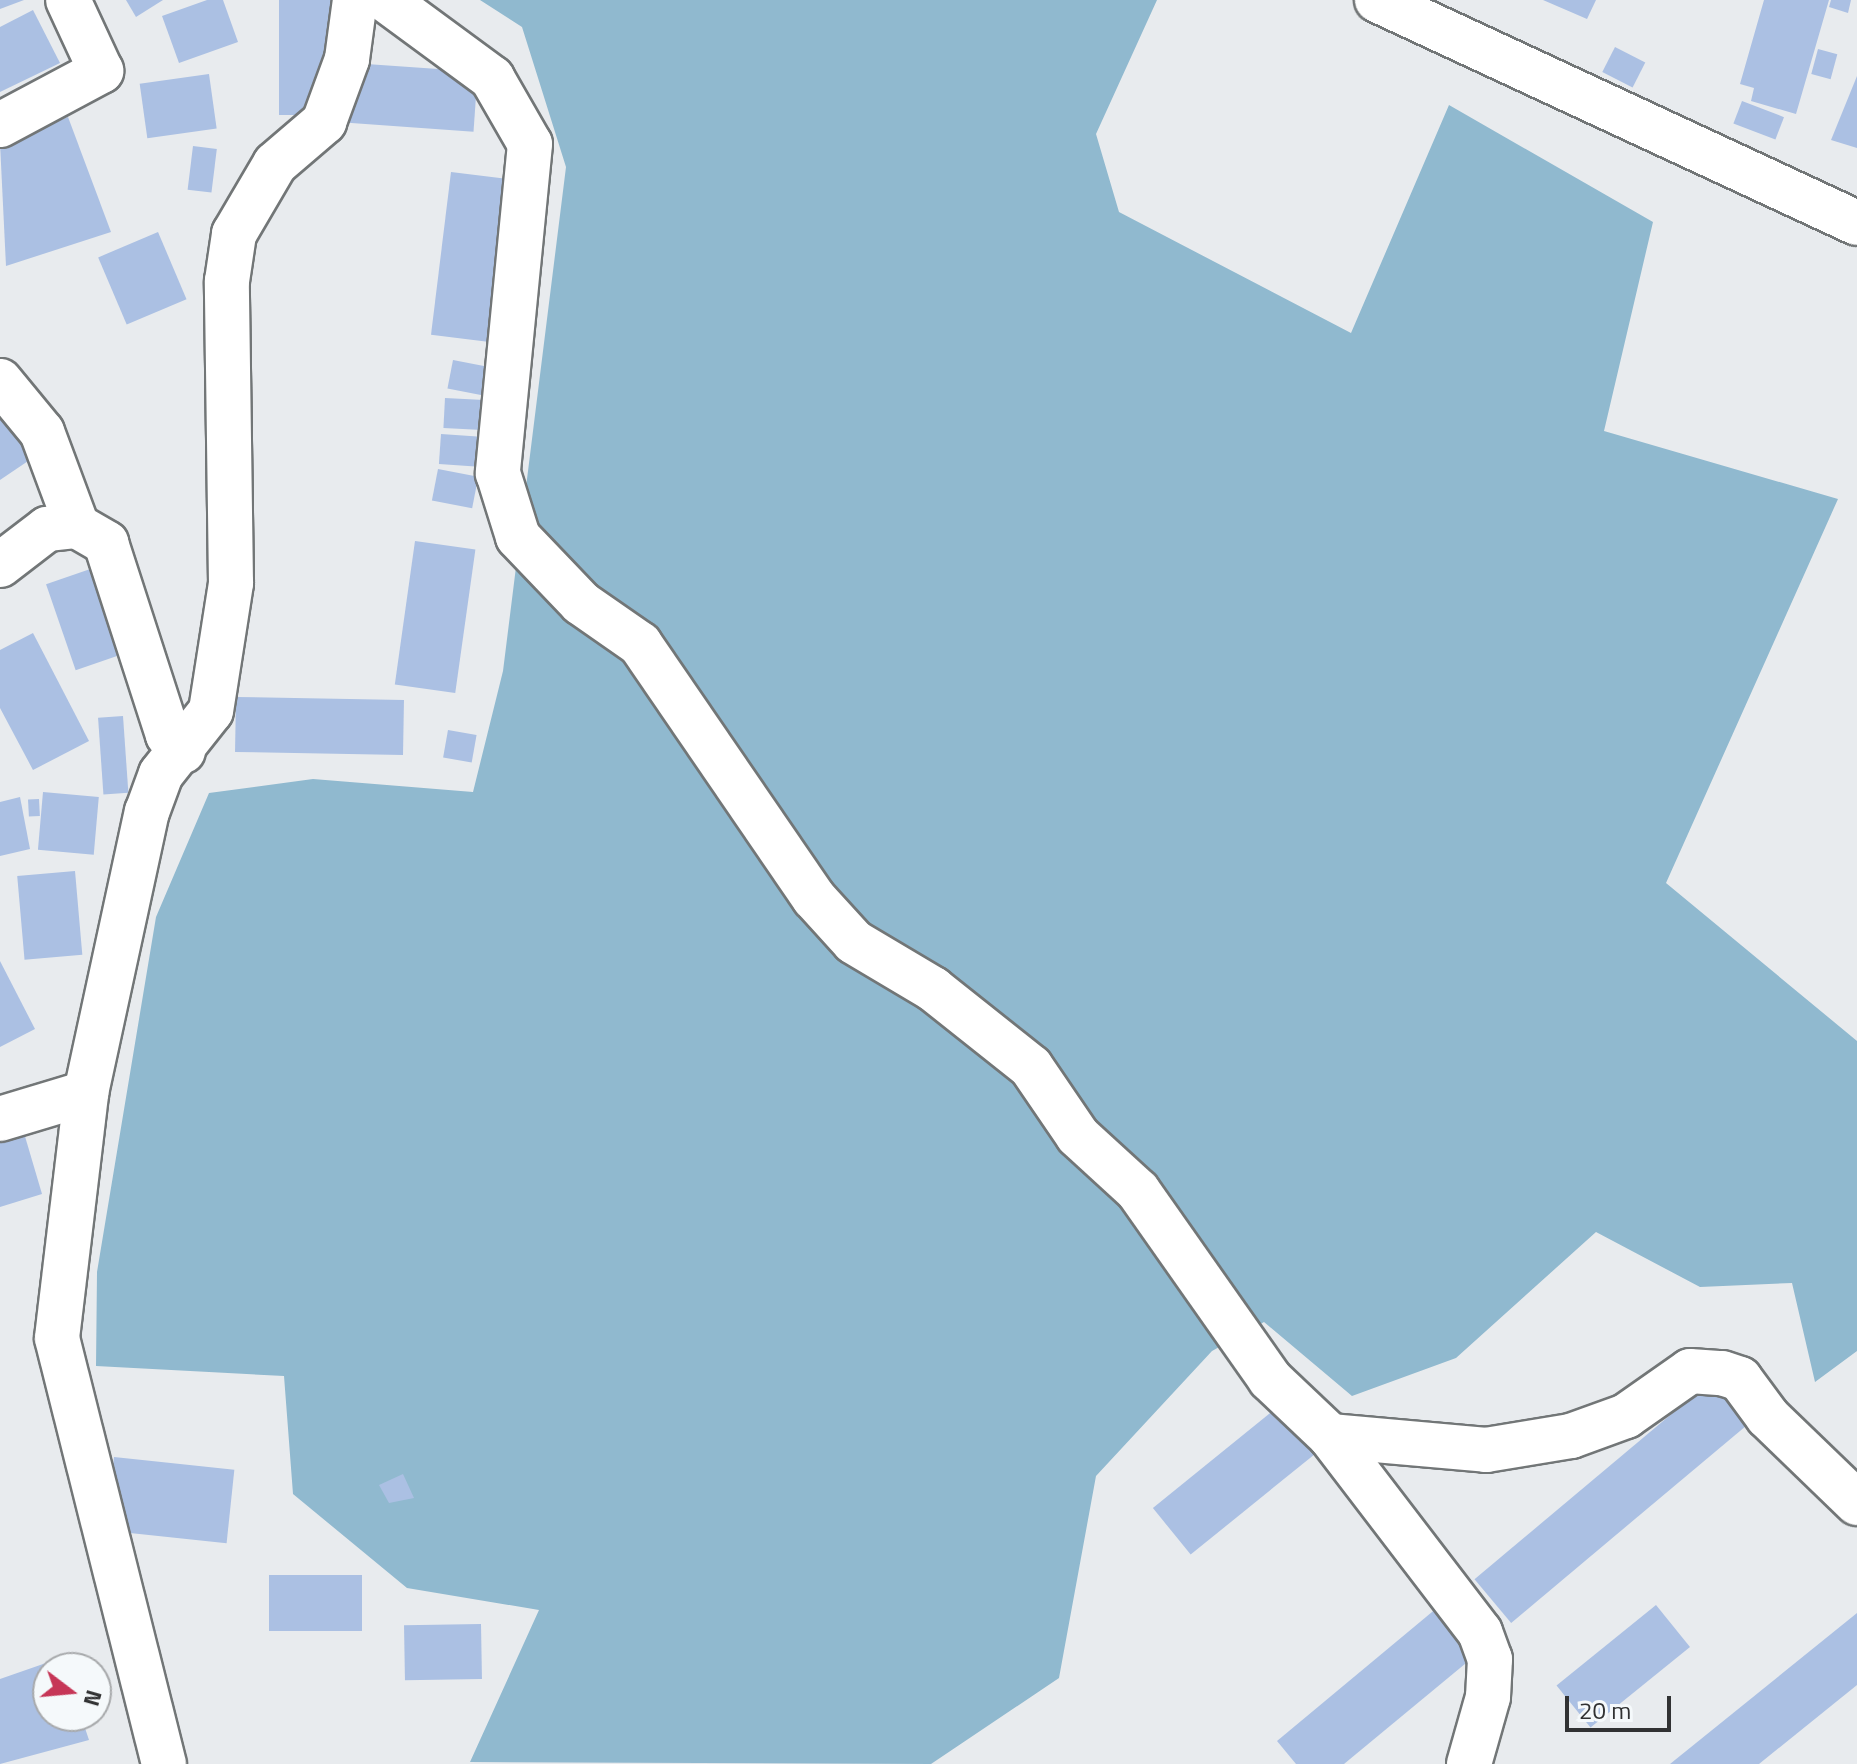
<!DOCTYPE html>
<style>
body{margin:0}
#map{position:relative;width:1857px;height:1764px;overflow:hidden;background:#e8ebee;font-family:"Titillium Web",sans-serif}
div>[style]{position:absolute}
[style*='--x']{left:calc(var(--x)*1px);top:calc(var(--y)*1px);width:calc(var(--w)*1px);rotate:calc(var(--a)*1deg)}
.forest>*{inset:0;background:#90b9cf}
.building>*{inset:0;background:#abc0e3;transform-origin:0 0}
.roads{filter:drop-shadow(2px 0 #727677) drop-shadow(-2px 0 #727677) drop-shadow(0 2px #727677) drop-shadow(0 -2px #727677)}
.minor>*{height:44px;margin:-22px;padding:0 22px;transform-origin:22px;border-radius:22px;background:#fff}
span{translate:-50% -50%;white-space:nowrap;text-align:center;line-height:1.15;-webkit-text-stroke:6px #f5f9fb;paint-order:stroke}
.north{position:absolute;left:32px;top:1652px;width:80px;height:80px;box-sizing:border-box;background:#f5f9fb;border:2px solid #a7a9ab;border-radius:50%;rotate:106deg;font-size:22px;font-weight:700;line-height:32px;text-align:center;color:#313233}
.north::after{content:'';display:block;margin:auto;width:28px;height:36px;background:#c63657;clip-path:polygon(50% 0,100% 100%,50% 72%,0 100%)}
.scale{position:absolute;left:1565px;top:1696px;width:106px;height:36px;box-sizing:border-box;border:4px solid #313233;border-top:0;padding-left:10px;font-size:24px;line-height:28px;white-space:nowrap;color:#313233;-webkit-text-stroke:6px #f5f9fb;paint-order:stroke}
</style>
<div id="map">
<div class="forest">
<i style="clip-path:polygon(480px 0,1157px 0,1096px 134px,1119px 212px,1351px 333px,1449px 105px,1653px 222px,1604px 431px,1838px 499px,1666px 883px,1857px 1041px,1857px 1351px,1815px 1382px,1792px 1283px,1700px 1287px,1596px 1232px,1456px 1358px,1352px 1396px,1264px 1322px,1212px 1351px,1096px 1476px,1059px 1678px,931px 1764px,470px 1762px,539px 1610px,407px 1588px,293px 1494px,284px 1376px,96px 1366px,97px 1272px,156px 917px,209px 793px,313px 779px,473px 792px,503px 671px,566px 167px,522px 27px)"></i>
</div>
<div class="building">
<i style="clip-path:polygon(0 0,24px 0,0 9px)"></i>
<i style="clip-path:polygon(126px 0,163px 0,136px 17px)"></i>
<i style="clip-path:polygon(207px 0,223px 0,238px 42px,179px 63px,162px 16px)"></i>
<i style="left:279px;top:0;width:54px;height:115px"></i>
<i style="clip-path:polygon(1543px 0,1596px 0,1587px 19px)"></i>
<i style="clip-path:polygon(1764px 0,1829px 0,1796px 114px,1751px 101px,1754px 88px,1740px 84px)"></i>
<i style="clip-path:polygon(1831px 0,1851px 0,1848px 13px,1829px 7px)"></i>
<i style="clip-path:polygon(33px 10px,60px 63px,0 92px,0 27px)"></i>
<i style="left:1615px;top:47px;width:34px;height:28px;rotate:27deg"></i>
<i style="left:1818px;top:49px;width:20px;height:26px;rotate:15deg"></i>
<i style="left:352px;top:63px;width:126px;height:60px;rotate:4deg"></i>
<i style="left:209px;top:74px;width:55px;height:70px;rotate:82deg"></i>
<i style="clip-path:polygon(1857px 76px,1857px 148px,1831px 140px)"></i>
<i style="left:1742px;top:101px;width:45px;height:24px;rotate:21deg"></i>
<i style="clip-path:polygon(68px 117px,111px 232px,6px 266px,0 143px)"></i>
<i style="left:193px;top:146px;width:24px;height:44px;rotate:7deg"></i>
<i style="left:451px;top:172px;width:63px;height:164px;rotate:7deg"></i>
<i style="left:158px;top:232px;width:73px;height:65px;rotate:67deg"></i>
<i style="left:453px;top:360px;width:38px;height:29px;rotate:11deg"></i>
<i style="left:445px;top:398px;width:39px;height:30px;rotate:3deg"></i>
<i style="clip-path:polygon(0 400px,37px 455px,0 480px)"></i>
<i style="left:441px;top:434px;width:40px;height:30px;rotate:4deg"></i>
<i style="left:438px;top:469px;width:41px;height:32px;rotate:11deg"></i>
<i style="left:415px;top:541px;width:61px;height:145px;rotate:8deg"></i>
<i style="left:99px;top:566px;width:91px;height:56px;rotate:71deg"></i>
<i style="clip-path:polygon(33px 633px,89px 741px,33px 770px,0 708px,0 650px)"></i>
<i style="left:236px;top:697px;width:168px;height:55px;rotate:1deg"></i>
<i style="left:123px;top:716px;width:77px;height:25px;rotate:86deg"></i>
<i style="left:448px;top:730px;width:29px;height:28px;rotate:10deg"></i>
<i style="left:43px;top:792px;width:56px;height:58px;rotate:5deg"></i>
<i style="clip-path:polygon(20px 797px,30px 849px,0 856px,0 802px)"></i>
<i style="left:39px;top:799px;width:17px;height:11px;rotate:87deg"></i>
<i style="left:75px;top:871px;width:84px;height:58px;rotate:85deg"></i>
<i style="clip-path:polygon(0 961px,35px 1029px,0 1047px)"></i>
<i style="clip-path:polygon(24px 1133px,42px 1194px,0 1207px,0 1140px)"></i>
<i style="left:1712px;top:1380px;width:57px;height:310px;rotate:50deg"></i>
<i style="left:1285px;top:1401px;width:60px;height:170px;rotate:51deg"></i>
<i style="left:114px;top:1457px;width:121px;height:74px;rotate:6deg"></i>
<i style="clip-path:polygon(403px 1474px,414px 1498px,389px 1503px,379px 1485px)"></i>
<i style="left:362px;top:1575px;width:56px;height:93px;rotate:90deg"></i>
<i style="left:1656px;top:1605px;width:54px;height:128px;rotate:51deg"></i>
<i style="clip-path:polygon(1438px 1607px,1477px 1654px,1344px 1764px,1296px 1764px,1277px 1741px)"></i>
<i style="clip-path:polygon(1857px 1613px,1857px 1685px,1759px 1764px,1670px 1764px)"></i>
<i style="left:481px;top:1624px;width:55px;height:77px;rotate:89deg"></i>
<i style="clip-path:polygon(46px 1663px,48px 1716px,81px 1716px,89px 1740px,0 1764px,0 1679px)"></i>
</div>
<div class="roads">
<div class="minor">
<i style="--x:386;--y:0;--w:132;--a:36.3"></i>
<i style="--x:492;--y:78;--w:76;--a:60.1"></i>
<i style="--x:530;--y:144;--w:331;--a:95.6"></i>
<i style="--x:498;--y:473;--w:67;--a:72.6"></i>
<i style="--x:518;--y:537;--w:91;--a:46.3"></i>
<i style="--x:581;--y:603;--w:72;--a:34.8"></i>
<i style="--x:640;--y:644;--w:308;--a:55.6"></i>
<i style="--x:814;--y:898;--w:59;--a:47.7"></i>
<i style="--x:854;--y:942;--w:92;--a:30.7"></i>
<i style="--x:933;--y:989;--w:125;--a:38.5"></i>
<i style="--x:1031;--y:1067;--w:83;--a:55.7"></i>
<i style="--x:1078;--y:1136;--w:81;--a:42.5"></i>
<i style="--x:1138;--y:1191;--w:230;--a:54.9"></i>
<i style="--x:1270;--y:1379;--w:83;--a:43.5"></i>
<i style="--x:1330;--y:1436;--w:247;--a:52.6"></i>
<i style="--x:1480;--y:1632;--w:29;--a:70"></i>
<i style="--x:1490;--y:1659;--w:38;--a:93"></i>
<i style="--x:1488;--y:1697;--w:70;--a:105.8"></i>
<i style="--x:1377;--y:0;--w:529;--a:24.92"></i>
<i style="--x:0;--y:125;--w:115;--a:-28.1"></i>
<i style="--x:101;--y:71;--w:78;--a:-114.9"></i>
<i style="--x:0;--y:381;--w:66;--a:50.5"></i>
<i style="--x:42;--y:432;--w:100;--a:69.6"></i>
<i style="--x:0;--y:565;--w:59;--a:-37.5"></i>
<i style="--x:47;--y:529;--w:30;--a:-6"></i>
<i style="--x:77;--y:526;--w:34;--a:30"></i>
<i style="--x:106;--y:543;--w:202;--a:72.1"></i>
<i style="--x:168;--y:735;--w:22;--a:47"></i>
<i style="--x:0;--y:1119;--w:90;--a:-16.8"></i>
<i style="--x:1330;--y:1436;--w:157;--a:5.1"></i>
<i style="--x:1486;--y:1450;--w:86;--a:-9.4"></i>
<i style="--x:1571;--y:1436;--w:59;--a:-20"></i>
<i style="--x:1626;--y:1416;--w:78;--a:-35.1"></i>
<i style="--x:1690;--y:1371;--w:32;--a:4"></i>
<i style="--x:1722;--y:1373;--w:19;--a:18"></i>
<i style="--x:1740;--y:1379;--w:47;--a:53.6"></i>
<i style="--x:1768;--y:1417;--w:124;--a:44"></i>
<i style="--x:164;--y:1764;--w:439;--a:-104.1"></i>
<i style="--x:57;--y:1338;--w:247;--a:-83.2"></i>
<i style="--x:86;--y:1093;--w:288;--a:-77.8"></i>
<i style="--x:147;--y:812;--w:40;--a:-69.8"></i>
<i style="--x:161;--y:774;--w:80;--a:-51.6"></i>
<i style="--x:211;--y:711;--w:130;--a:-81.1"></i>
<i style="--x:231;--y:583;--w:302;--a:-90.8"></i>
<i style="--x:227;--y:281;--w:48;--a:-81.5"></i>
<i style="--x:234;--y:234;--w:81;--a:-59.6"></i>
<i style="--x:275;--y:164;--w:65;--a:-40.6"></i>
<i style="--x:324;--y:122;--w:67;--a:-69.9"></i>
<i style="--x:347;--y:59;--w:60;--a:-82.3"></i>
</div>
</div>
<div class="north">N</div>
<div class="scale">20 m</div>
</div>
